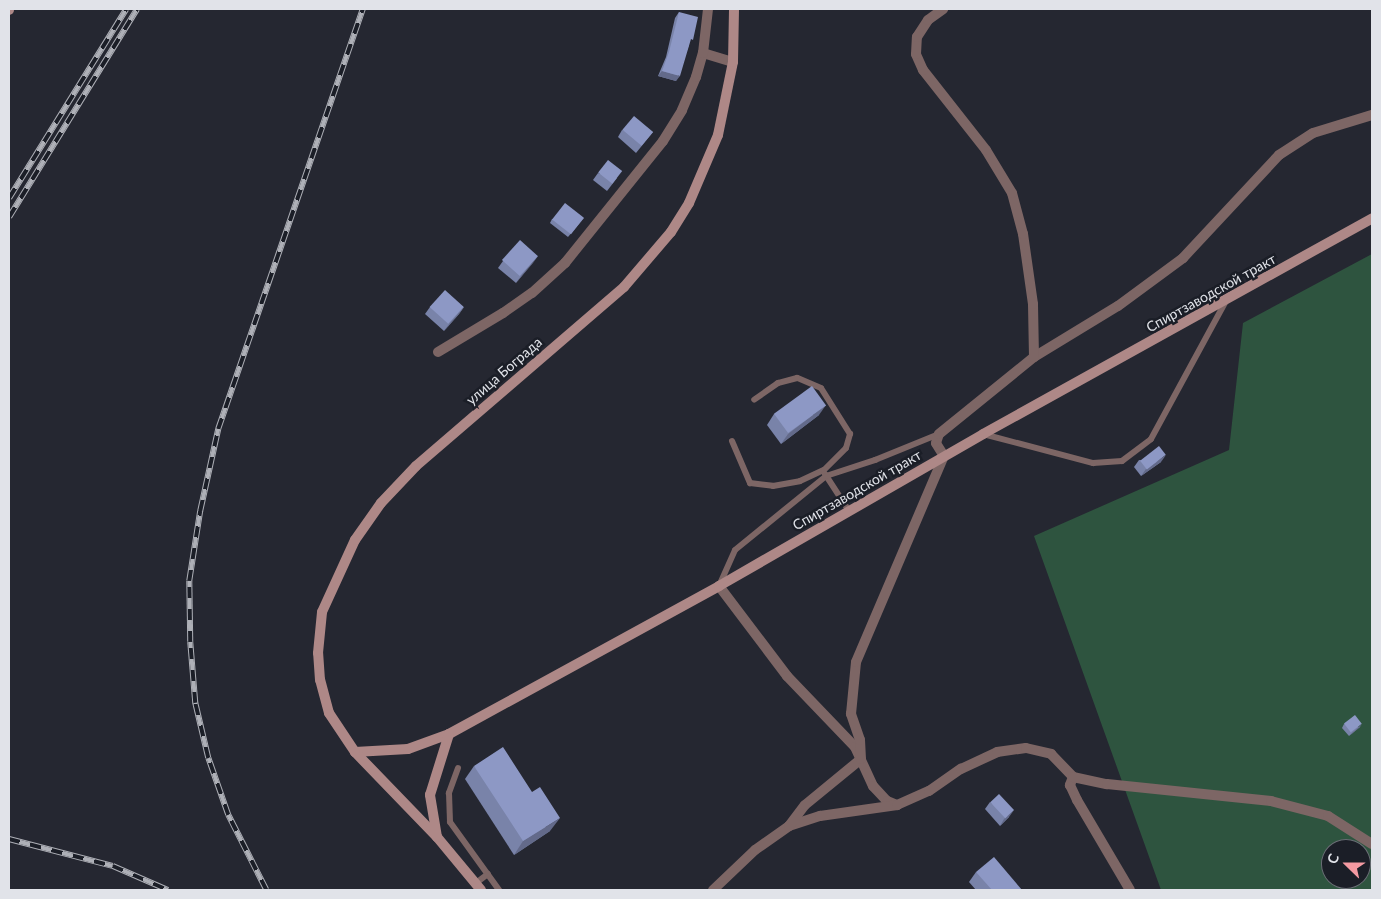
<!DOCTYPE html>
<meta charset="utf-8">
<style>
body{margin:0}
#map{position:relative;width:1381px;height:899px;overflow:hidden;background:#252731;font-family:Lato,sans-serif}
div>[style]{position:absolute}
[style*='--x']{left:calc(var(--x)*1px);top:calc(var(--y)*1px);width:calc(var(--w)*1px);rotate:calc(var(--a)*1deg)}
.green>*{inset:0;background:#2e543f}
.lane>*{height:6px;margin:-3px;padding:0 3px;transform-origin:3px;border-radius:3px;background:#7d6665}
.street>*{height:10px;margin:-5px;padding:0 5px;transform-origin:5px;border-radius:5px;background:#7d6665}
.secondary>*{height:10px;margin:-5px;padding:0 5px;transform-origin:5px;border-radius:5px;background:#ae8887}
.rail>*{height:5.5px;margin-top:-2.75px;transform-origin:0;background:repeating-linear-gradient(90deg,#1b1e27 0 11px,#aeb0b7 0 22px);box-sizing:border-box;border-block:1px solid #aeb0b7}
.wall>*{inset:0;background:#7983a9}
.shaded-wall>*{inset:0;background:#636a8a}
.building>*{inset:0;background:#8d98c5;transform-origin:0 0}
span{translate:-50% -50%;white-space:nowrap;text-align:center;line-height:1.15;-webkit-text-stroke:5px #1b1e27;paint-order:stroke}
.street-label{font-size:14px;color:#e1e3e9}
.frame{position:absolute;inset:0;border:10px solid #e1e3e9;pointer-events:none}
.north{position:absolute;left:1321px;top:839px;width:50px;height:50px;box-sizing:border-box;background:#1b1e27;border:1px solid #6a6d75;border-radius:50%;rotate:292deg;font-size:14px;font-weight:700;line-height:20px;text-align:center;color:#e1e3e9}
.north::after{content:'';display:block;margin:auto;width:18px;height:22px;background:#f49aa2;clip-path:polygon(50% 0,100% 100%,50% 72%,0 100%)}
</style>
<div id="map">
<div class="green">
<i style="clip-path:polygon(evenodd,1372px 254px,1372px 890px,1161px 890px,1034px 536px,1229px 450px,1243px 323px,1372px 254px,1331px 849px,1361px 849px,1361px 879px,1331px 879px,1331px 849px)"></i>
</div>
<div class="lane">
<i style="--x:983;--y:434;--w:114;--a:14.8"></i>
<i style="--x:1093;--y:463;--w:29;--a:-4"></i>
<i style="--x:1122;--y:461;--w:36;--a:-37"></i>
<i style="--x:1151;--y:439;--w:157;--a:-61.5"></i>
<i style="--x:732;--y:441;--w:46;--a:66.8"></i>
<i style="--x:750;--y:483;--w:23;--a:7"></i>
<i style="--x:773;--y:486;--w:27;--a:-10"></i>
<i style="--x:800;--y:481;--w:26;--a:-25"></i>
<i style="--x:824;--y:470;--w:31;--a:-45"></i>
<i style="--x:846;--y:448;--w:15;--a:-74"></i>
<i style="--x:850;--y:434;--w:54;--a:-122.2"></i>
<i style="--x:821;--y:388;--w:26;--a:-157"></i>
<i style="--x:797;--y:378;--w:20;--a:165"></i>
<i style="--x:778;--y:383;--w:29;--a:145"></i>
<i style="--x:825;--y:474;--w:44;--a:57"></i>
<i style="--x:719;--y:586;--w:39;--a:-66"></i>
<i style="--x:735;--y:550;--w:117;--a:-39.1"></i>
<i style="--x:826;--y:476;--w:52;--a:-18.1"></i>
<i style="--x:875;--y:460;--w:69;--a:-22.1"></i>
<i style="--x:458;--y:768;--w:27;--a:110"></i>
<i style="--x:449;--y:793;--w:29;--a:88"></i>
<i style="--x:450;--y:822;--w:84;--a:54.2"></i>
<i style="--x:476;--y:883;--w:15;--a:-37"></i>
</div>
<div class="street">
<i style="--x:703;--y:53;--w:31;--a:17"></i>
<i style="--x:438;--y:352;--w:76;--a:-31"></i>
<i style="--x:503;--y:313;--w:35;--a:-35"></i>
<i style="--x:532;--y:293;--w:45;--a:-42.3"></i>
<i style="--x:565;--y:263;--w:156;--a:-51.2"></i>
<i style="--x:663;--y:141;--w:36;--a:-58"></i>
<i style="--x:682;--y:110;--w:36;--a:-67"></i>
<i style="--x:696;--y:77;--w:25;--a:-74"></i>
<i style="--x:703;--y:53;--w:44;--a:-83.5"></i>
<i style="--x:1034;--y:357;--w:98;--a:-31.3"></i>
<i style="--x:1118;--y:306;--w:81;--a:-36.4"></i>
<i style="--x:1183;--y:258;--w:141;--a:-47"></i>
<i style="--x:1279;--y:155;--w:40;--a:-32.9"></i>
<i style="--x:1313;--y:133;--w:62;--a:-17"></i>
<i style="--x:719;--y:586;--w:113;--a:52.9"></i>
<i style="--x:787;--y:676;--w:98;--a:46.2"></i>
<i style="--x:855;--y:747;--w:43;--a:65.2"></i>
<i style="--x:873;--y:786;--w:21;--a:47"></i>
<i style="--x:887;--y:801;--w:11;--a:22"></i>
<i style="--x:1073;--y:777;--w:9;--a:111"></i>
<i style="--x:1070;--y:785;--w:17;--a:65"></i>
<i style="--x:1077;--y:800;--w:104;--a:59.5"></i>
<i style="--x:789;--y:826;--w:33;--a:-18"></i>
<i style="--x:820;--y:816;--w:78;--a:-8.1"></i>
<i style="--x:897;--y:805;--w:35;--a:-24"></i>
<i style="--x:929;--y:791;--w:39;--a:-35"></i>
<i style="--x:961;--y:769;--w:40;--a:-25"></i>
<i style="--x:997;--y:752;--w:29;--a:-8"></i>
<i style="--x:1026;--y:748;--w:26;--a:13"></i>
<i style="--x:1051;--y:754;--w:32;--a:46"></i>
<i style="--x:1073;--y:777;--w:35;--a:12"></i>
<i style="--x:1107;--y:784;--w:165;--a:5.9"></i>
<i style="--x:1271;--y:801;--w:59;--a:14.7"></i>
<i style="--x:1328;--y:816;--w:52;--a:32.5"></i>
<i style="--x:713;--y:890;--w:58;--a:-43.6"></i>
<i style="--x:755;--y:850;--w:42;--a:-35.2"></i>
<i style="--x:789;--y:826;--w:26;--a:-53"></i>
<i style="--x:805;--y:805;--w:72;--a:-39.4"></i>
<i style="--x:861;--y:759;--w:19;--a:-93"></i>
<i style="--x:860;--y:740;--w:28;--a:-109"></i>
<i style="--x:851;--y:714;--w:52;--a:-84.5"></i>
<i style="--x:856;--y:662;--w:224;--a:-66.9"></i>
<i style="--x:944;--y:456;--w:15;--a:-122"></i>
<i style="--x:936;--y:443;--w:9;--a:-72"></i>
<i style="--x:939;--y:434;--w:122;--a:-39"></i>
<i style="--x:1034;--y:357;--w:53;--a:-91.1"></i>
<i style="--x:1033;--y:304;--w:71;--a:-98.1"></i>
<i style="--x:1023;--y:234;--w:42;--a:-105"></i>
<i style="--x:1012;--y:193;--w:50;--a:-121.2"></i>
<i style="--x:986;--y:150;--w:102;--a:-128.2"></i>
<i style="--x:923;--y:70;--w:17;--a:-114"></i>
<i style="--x:916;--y:54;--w:17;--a:-87"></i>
<i style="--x:917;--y:37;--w:20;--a:-57"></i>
<i style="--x:928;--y:20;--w:19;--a:-36"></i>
</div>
<div class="secondary">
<i style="--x:9;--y:10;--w:1;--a:-90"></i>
<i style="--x:355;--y:752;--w:53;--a:-3.2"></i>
<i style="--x:408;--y:749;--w:44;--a:-20.1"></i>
<i style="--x:449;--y:734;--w:308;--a:-28.7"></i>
<i style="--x:719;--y:586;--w:305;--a:-29.9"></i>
<i style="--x:983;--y:434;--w:445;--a:-29"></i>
<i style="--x:437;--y:837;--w:43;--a:-99.5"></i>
<i style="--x:430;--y:795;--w:64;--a:-72.7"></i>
<i style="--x:481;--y:890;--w:69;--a:-129.7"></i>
<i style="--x:437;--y:837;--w:118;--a:-134"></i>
<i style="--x:355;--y:752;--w:47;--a:-123.7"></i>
<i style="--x:329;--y:713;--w:34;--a:-105"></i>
<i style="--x:320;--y:680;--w:27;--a:-94"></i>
<i style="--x:318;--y:653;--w:41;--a:-84.4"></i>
<i style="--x:322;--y:612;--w:79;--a:-65.4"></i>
<i style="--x:355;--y:540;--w:45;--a:-54.9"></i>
<i style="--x:381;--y:503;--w:51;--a:-46.6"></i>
<i style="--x:416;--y:466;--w:274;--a:-40.7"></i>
<i style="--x:624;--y:287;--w:72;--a:-49.5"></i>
<i style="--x:671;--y:232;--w:34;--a:-58"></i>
<i style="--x:689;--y:203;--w:74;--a:-66.9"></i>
<i style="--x:718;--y:135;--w:75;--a:-78.4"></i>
<i style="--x:733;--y:62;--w:53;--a:-88.9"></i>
</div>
<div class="rail">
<i style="--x:9;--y:198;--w:222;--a:-58.2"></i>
<i style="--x:9;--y:217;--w:244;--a:-58.4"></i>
<i style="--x:9;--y:839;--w:107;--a:14.6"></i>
<i style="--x:113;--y:866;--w:60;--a:23.6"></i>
<i style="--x:266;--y:890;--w:84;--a:-116.9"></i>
<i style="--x:228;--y:815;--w:60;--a:-109.3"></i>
<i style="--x:208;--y:758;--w:57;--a:-103.3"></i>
<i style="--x:195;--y:703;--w:61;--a:-94.7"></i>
<i style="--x:190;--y:642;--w:61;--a:-90.9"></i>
<i style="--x:189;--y:581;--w:71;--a:-81.1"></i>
<i style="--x:200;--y:511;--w:84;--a:-77.6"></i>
<i style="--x:218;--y:429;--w:444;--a:-71"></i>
</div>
<div class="wall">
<i style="clip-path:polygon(679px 12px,689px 45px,676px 81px,658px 76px,666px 57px,675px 18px)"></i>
<i style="clip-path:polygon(622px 130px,653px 132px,636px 153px,618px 137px)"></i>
<i style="clip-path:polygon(598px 173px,617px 178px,607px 191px,593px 180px)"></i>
<i style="clip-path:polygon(584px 218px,568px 237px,550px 223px,552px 219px)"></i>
<i style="clip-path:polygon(538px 256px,516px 283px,498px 268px,503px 261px)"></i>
<i style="clip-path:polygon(430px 307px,464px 307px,459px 314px,444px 331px,425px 314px)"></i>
<i style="clip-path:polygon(774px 414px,819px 415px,781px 444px,767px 425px)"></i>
<i style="clip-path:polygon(1139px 460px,1161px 462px,1141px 476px,1134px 467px)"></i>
<i style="clip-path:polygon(1344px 724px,1360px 727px,1349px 736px,1342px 728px)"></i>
<i style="clip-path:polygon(474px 766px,550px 831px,514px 855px,465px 779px)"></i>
<i style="clip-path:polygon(990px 802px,1009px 817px,1000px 826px,985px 809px)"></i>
<i style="clip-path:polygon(976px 872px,1022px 890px,976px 890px,969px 882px)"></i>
</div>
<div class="shaded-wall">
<i style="clip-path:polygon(662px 71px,680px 76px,676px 81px,658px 76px)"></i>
<i style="clip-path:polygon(538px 256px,533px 263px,516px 283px,521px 276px)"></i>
<i style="clip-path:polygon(464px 307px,459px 314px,444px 331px,449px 324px)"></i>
<i style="clip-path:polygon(826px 405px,819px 415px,781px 444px,788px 434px)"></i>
<i style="clip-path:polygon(1166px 455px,1161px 462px,1141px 476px,1146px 469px)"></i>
<i style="clip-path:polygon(1362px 724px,1360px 727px,1349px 736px,1352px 733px)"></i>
<i style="clip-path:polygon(1014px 810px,1009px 817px,1000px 826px,1004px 819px)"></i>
<i style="clip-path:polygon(560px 818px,550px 831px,514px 855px,523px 841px)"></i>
</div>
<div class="building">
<i style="clip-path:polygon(679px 12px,698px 17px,693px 40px,691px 39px,680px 76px,662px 71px,669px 52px)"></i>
<i style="left:634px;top:116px;width:25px;height:18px;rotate:40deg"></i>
<i style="left:608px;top:160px;width:18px;height:16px;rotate:38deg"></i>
<i style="left:565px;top:203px;width:24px;height:21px;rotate:38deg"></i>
<i style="left:520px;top:240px;width:24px;height:27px;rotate:42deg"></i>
<i style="left:445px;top:290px;width:25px;height:23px;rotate:42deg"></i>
<i style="left:812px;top:386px;width:24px;height:47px;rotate:54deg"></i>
<i style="left:1159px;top:446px;width:11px;height:24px;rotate:52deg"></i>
<i style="left:1355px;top:715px;width:11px;height:14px;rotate:52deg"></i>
<i style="clip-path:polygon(503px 747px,532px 792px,540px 787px,560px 818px,523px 841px,474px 766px)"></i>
<i style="left:999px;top:794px;width:22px;height:12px;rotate:47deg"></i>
<i style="clip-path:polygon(994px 857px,1022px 890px,992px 890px,976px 872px)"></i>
</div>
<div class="street-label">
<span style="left:1211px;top:293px;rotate:-29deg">Спиртзаводской тракт</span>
<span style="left:504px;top:371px;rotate:-41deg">улица Бограда</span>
<span style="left:857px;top:490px;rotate:-30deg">Спиртзаводской тракт</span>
</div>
<div class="frame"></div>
<div class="north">С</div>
</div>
